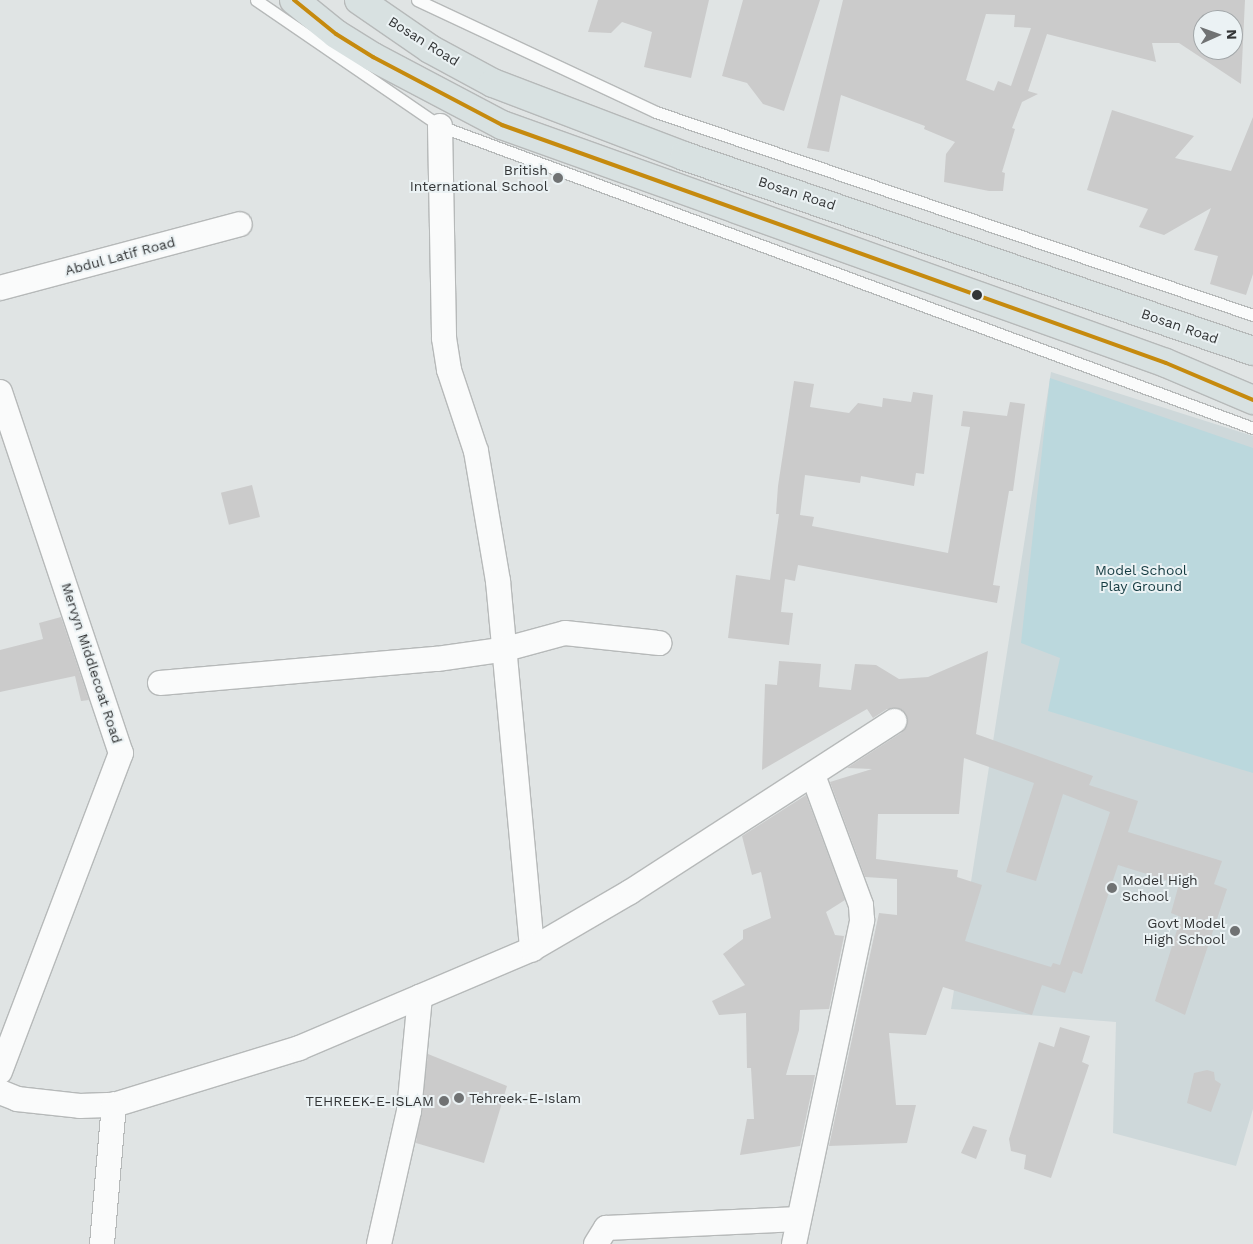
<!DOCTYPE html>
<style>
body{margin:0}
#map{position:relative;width:1253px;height:1244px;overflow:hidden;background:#e0e4e4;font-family:"Work Sans",sans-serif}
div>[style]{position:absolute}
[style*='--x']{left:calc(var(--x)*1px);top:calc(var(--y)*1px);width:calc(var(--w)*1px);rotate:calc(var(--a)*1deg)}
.built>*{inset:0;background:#ced8da}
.green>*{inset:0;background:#bbd8dd}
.building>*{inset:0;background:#cbcbcb;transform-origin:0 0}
.roads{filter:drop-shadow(1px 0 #b6b9b9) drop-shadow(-1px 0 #b6b9b9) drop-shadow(0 1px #b6b9b9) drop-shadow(0 -1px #b6b9b9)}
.lane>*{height:11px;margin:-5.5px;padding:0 5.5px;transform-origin:5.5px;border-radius:5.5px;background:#fafbfb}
.street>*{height:24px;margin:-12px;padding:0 12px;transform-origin:12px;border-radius:12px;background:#fafbfb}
.primary>*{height:28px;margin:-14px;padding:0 14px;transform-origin:14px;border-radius:14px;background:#d8e1e1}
.bus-1>*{height:4px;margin:-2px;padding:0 2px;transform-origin:2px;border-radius:2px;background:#c68a0e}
.dots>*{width:14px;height:14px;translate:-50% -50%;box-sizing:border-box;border:2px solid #ebf2f4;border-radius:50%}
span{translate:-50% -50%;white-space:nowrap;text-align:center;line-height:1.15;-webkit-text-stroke:4px #ebf2f4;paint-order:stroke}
.street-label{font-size:14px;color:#333536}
.poi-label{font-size:14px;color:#333536}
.right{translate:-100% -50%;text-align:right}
.left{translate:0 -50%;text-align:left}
.park-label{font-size:14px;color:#143b41}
.north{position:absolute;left:1193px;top:10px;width:50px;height:50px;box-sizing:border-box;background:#ebf2f4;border:1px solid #a1a6a8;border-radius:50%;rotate:88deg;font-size:14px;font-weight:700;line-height:20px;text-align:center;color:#333536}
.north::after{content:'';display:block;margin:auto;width:18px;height:22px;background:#707273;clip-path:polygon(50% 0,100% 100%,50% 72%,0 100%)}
</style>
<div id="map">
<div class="built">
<i style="clip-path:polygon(1051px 372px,1253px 436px,1253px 1109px,1236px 1166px,1113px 1133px,1116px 1022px,951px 1009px)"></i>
</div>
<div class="green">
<i style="clip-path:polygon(1050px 378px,1253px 448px,1253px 773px,1048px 711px,1060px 658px,1021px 643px)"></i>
</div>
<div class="building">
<i style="clip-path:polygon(598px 0,709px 0,691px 78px,644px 67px,652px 32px,622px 22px,611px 33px,588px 32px)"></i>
<i style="clip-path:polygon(743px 0,820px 0,784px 111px,763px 104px,747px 83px,722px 76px)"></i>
<i style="clip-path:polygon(evenodd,843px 0,1245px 0,1241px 84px,1179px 43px,1152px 43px,1156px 62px,1047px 34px,1028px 91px,1038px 94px,1022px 102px,1012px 128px,1015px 129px,1002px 172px,1005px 173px,1003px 191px,989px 191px,944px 182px,946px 154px,955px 142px,924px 129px,925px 126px,841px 95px,829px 152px,807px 148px,843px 0,986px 14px,1015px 15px,1014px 27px,1031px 28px,1011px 86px,998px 81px,994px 91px,966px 80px,986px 14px,843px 0,1203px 20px,1233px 20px,1233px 50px,1203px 50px,1203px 20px)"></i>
<i style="clip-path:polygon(1112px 110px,1194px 136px,1175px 158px,1231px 171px,1253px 117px,1253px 274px,1246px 295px,1210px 284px,1218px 256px,1194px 250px,1211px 208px,1164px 235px,1139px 227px,1148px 209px,1087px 190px)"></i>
<i style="clip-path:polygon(794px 381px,814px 384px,810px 407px,849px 413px,858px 403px,882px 407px,883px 398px,911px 402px,913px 392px,933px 395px,924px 474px,916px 473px,914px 486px,861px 476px,860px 483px,805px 475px,800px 515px,814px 517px,812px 526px,948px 553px,970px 427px,961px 426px,963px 411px,1007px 416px,1010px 402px,1025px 404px,1013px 491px,1009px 491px,993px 585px,1000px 586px,997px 603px,798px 565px,795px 581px,785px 579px,781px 612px,793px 613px,789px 645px,728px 638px,736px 575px,770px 580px,779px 514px,776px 514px,778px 486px)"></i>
<i style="left:252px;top:485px;width:33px;height:32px;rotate:76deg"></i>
<i style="clip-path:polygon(61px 617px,89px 700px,81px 701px,75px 676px,0 692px,0 650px,43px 639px,39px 623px)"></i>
<i style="clip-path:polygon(evenodd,988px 651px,976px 734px,1093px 776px,1089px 785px,1138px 801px,1128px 832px,1222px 861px,1214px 884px,1227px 889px,1185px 1015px,1155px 1001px,1181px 917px,1171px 913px,1179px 884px,1118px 865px,1082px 974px,1073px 971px,1065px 993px,1042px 985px,1032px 1015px,943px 987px,926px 1035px,889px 1033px,896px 1105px,916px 1105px,907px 1143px,829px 1146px,879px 913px,897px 915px,897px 879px,865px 877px,830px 782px,872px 769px,847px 768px,901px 733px,908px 720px,900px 709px,887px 709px,873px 718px,867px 709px,762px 770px,765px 684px,777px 685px,779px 661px,821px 664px,819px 687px,851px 690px,855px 664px,876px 665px,899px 679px,928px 677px,988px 651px,964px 758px,1034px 783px,1006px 872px,1036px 881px,1063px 794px,1110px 812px,1060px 965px,1053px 963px,1051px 967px,965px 941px,982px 885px,957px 877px,958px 870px,876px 859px,878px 814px,959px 814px,964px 758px)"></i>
<i style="clip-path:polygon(806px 795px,845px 900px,826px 912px,835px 935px,844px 936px,843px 941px,829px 1009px,800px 1010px,799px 1030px,786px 1075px,815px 1075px,800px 1146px,740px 1155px,747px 1119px,754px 1119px,751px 1068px,747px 1068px,746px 1013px,719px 1015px,712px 1001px,745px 985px,723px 954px,743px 939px,743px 930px,771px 918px,761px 872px,752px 875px,742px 836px)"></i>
<i style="clip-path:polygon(1060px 1027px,1090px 1036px,1082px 1062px,1089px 1065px,1051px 1178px,1024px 1169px,1026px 1155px,1011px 1151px,1009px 1139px,1039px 1042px,1054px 1047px)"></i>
<i style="clip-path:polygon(428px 1054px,507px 1086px,484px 1163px,416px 1143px)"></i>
<i style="clip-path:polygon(1207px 1070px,1214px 1072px,1215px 1080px,1221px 1084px,1211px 1112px,1187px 1103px,1194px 1073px)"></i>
<i style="clip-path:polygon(973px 1126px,987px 1130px,976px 1159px,961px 1153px)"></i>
</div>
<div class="roads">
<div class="lane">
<i style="--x:256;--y:0;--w:223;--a:34.4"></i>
<i style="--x:440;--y:126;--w:867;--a:20.38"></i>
<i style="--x:417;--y:0;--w:264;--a:25.1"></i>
<i style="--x:656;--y:112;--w:631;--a:18.78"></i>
</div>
<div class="street">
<i style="--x:440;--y:126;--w:212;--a:88.9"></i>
<i style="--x:444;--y:338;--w:32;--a:81"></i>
<i style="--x:449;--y:370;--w:85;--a:71.6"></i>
<i style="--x:476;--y:451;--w:132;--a:80.4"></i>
<i style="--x:498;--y:581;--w:370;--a:84.7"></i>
<i style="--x:0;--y:288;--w:248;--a:-14.9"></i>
<i style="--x:0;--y:392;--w:381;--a:71.5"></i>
<i style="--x:121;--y:753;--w:341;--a:110.8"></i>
<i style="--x:160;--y:683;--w:278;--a:-5"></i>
<i style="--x:437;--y:659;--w:70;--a:-8.2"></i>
<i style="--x:506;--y:649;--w:61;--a:-15.2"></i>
<i style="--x:565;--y:633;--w:95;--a:6.1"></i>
<i style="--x:0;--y:1092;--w:18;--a:22"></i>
<i style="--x:17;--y:1099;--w:63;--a:6.3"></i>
<i style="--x:80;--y:1106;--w:34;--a:-2"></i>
<i style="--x:114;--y:1105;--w:194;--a:-17.1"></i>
<i style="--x:299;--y:1048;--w:253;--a:-23"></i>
<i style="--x:532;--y:949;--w:113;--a:-30.2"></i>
<i style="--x:630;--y:892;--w:315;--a:-32.9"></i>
<i style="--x:102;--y:1244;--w:140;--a:-85.1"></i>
<i style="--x:379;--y:1244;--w:136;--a:-77.3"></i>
<i style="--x:409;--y:1111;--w:115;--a:-84.5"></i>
<i style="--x:596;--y:1244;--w:19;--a:-58"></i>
<i style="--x:606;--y:1228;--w:193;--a:-2.7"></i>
<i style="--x:794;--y:1244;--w:331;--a:-78.1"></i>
<i style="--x:862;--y:920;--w:15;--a:-94"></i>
<i style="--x:861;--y:905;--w:139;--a:-110.3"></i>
</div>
<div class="primary">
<i style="--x:294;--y:0;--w:54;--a:39"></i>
<i style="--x:336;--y:34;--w:44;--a:31.9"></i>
<i style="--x:373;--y:57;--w:146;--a:27.8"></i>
<i style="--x:502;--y:125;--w:705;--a:19.72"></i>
<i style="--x:1166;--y:363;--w:95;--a:23"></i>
<i style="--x:359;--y:0;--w:86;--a:34.6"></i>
<i style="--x:430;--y:49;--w:72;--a:28.4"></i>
<i style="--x:493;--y:83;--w:204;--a:20.9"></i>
<i style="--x:684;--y:156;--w:601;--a:18.92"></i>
</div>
</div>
<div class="bus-1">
<i style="--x:294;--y:0;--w:54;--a:39"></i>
<i style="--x:336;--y:34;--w:44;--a:31.9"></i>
<i style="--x:373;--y:57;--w:146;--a:27.8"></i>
<i style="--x:502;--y:125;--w:705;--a:19.72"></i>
<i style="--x:1166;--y:363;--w:95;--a:23"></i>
</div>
<div class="dots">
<i style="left:558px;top:178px;background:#707273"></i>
<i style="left:977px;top:295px;background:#333536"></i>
<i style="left:1112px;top:888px;background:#707273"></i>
<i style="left:1235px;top:931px;background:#707273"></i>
<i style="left:459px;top:1098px;background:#707273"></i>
<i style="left:444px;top:1101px;background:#707273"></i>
</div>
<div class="street-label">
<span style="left:424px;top:41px;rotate:32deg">Bosan Road</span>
<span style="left:797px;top:193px;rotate:18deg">Bosan Road</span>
<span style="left:120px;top:256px;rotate:-15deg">Abdul Latif Road</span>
<span style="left:1180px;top:326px;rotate:19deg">Bosan Road</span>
<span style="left:92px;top:663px;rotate:72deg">Mervyn Middlecoat Road</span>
</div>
<div class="poi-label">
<span class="right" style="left:548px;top:178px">British<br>International School</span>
<span class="left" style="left:1122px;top:888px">Model High<br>School</span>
<span class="right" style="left:1225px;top:931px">Govt Model<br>High School</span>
<span class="left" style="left:469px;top:1098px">Tehreek-E-Islam</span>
<span class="right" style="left:434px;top:1101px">TEHREEK-E-ISLAM</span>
</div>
<div class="park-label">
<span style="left:1141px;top:578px">Model School<br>Play Ground</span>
</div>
<div class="north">N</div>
</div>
